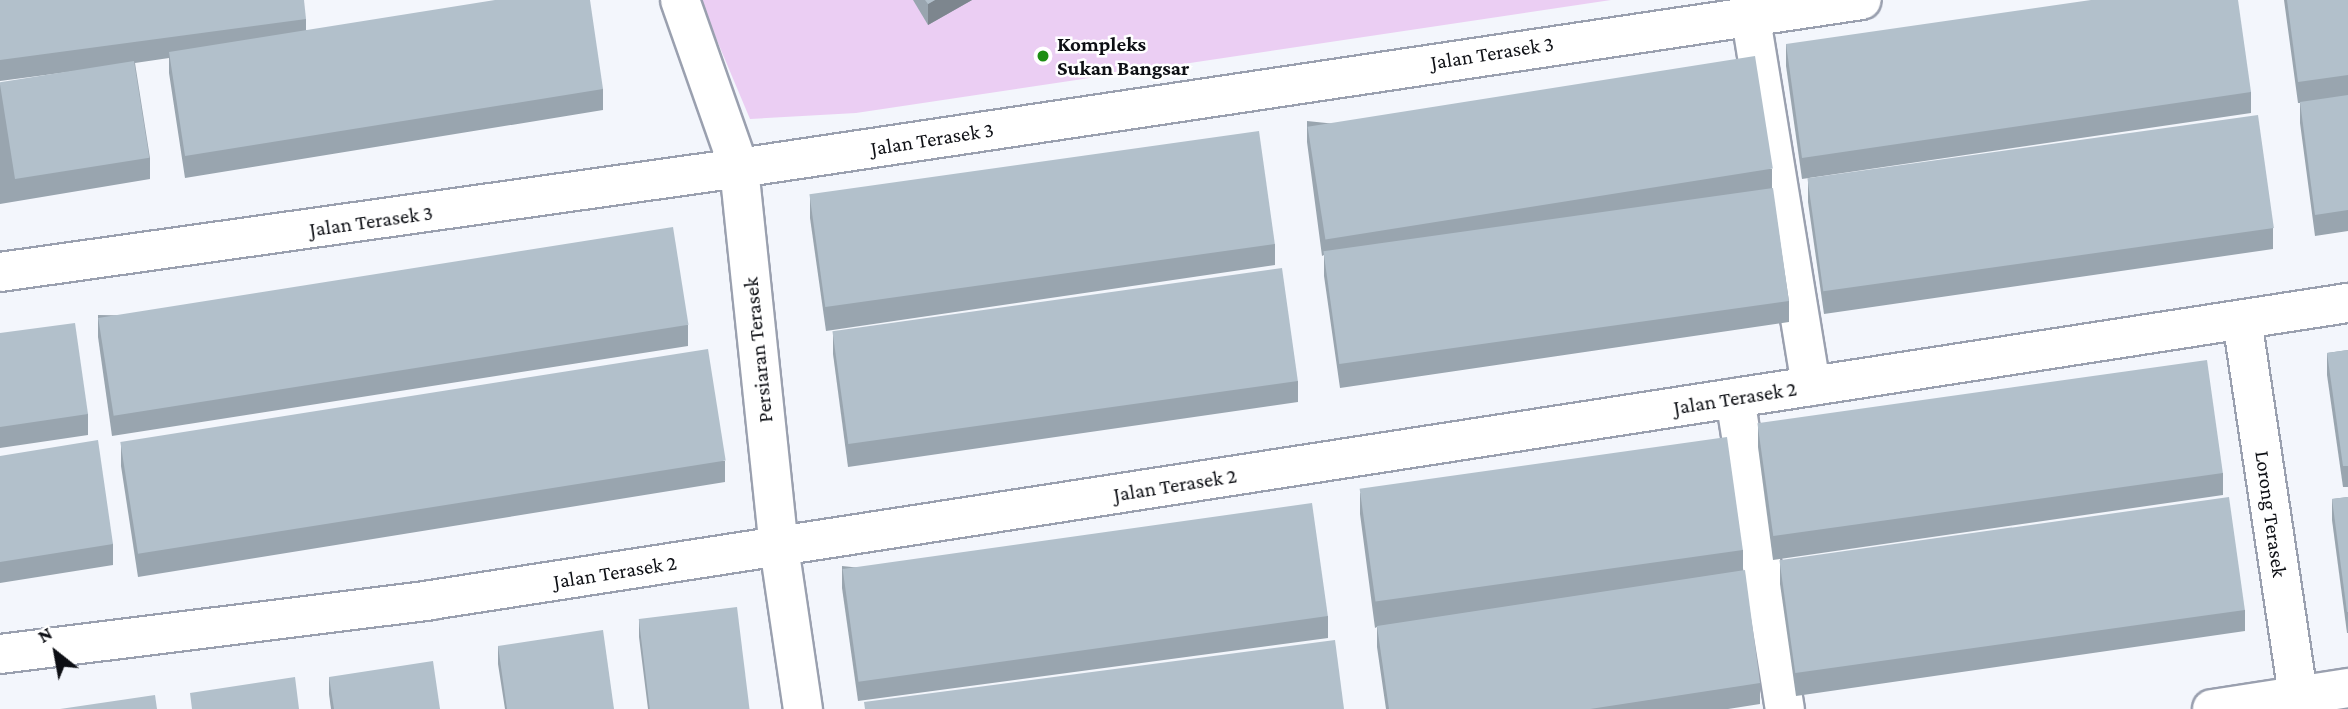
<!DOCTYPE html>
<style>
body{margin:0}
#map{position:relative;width:2348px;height:709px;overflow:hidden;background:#f3f6fc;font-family:"Crimson Pro",serif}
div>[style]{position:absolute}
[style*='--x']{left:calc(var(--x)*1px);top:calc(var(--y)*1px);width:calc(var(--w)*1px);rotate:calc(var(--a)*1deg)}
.green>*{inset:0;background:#ebcef3}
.roads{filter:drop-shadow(2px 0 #9aa0af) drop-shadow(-2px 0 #9aa0af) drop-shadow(0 2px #9aa0af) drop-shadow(0 -2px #9aa0af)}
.minor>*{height:38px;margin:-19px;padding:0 19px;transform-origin:19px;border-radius:19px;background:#fff}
.wall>*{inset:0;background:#99a5af}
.shaded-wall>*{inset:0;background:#7d868e}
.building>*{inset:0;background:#b2c0cb;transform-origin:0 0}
.dots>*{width:19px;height:19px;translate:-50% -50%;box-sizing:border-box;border:4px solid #fff;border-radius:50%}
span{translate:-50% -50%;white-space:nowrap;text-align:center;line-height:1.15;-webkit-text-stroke:5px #fff;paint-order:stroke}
.poi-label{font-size:21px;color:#0d0f14;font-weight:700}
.left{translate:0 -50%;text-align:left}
.street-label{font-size:21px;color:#0d0f14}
.north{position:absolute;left:21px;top:618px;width:70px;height:70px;-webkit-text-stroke:5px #fff;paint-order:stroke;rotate:329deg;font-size:19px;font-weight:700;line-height:28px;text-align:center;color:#0d0f14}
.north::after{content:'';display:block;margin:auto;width:24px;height:32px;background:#0d0f14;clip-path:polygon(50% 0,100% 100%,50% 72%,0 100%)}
</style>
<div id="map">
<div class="green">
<i style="clip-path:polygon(700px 0,1611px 0,856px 113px,750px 119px)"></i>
</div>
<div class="roads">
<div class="minor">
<i style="--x:680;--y:0;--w:178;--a:70.6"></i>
<i style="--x:739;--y:168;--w:381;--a:84"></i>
<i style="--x:779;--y:547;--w:164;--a:81.6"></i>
<i style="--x:1750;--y:13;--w:378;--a:80.7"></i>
<i style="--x:0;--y:272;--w:746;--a:-8.01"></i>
<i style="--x:739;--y:168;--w:1135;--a:-8.51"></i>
<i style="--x:2242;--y:320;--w:393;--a:81.5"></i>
<i style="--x:1735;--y:398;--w:315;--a:80.9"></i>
<i style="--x:0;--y:654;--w:434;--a:-7.1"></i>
<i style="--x:431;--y:600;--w:1940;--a:-8.81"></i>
<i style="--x:2212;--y:709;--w:138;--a:-8.8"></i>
</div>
</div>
<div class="wall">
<i style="clip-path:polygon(0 0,306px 19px,306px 30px,603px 89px,603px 110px,185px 178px,169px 73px,169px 58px,135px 63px,150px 158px,150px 179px,0 204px,0 84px,91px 69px,0 81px)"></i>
<i style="clip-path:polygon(913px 0,972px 0,928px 25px)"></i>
<i style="clip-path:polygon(2284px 0,2348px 0,2348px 231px,2315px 236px,2300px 123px,2300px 103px,2298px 103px)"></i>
<i style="clip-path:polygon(1786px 44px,2251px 92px,2251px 113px,1802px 179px,1786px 66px)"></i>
<i style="clip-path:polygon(1307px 121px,1772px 169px,1772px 188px,1789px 301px,1789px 322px,1340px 388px,1324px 276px,1324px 255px,1322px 256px,1307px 142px)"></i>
<i style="clip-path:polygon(1808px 181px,2273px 228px,2273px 249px,1824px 314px,1808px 202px)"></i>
<i style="clip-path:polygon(810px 197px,1275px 244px,1275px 265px,826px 331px,810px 218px)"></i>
<i style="clip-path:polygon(98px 315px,688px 325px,688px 346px,112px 436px,98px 337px)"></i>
<i style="clip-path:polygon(0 333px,88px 414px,88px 435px,0 448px)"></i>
<i style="clip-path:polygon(833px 333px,1298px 381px,1298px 402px,848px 467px,833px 354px)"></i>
<i style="clip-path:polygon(2348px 350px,2348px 487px,2343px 487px,2327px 375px,2327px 353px)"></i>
<i style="clip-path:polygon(1758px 426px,2223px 473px,2223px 495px,1773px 560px,1758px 447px)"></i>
<i style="clip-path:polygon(121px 445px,725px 461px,725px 482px,138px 577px,121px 466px)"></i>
<i style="clip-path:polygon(0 456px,113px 544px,113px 565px,0 583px)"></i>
<i style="clip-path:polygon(1360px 493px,1743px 550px,1743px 571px,1760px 683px,1760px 704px,1728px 709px,1386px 709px,1377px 647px,1377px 627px,1375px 628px,1360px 514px)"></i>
<i style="clip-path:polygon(2348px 497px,2348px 633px,2347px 633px,2332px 520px,2332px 499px)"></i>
<i style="clip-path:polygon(1780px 562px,2245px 610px,2245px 631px,1796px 696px,1780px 584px)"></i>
<i style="clip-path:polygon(842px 566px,1328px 616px,1328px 638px,858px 701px,842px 588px)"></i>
<i style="clip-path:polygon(639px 619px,749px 709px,648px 709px,639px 637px)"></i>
<i style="clip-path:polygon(498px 646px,614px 709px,505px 709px,498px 664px)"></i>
<i style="clip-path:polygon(329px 677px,440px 709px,331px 709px,329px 694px)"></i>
</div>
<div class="shaded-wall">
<i style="clip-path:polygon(935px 0,972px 0,928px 25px,928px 4px)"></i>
</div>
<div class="building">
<i style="clip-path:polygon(0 0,304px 0,306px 19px,0 60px)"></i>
<i style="clip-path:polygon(495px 0,590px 0,603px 89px,185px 156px,169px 52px)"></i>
<i style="clip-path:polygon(925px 0,935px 0,928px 4px)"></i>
<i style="clip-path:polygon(2091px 0,2238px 0,2251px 92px,1802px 158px,1786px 44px)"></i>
<i style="clip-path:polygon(2287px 0,2348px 0,2348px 75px,2298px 82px)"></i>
<i style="left:1755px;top:56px;width:114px;height:453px;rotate:81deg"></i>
<i style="left:134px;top:61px;width:98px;height:136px;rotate:81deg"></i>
<i style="clip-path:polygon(2348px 95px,2348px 210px,2315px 215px,2300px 102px)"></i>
<i style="left:2258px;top:115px;width:114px;height:455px;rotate:82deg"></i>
<i style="left:1259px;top:131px;width:114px;height:454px;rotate:82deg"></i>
<i style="left:1773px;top:188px;width:114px;height:454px;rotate:82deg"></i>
<i style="left:673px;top:227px;width:99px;height:582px;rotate:81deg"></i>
<i style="left:1282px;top:268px;width:114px;height:454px;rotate:82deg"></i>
<i style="clip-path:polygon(75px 323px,88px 414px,0 427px,0 333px)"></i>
<i style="left:708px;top:349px;width:113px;height:595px;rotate:81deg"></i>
<i style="clip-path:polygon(2348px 350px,2348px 466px,2343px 466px,2327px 353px)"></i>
<i style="left:2207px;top:360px;width:114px;height:454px;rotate:82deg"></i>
<i style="left:1727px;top:437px;width:114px;height:371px;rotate:82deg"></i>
<i style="clip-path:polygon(98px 440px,113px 544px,0 562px,0 456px)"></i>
<i style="left:2229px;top:497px;width:114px;height:454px;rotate:82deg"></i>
<i style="clip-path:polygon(2348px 497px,2348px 612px,2347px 612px,2332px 499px)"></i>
<i style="left:1312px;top:503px;width:114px;height:474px;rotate:82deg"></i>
<i style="clip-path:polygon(1745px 570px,1760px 683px,1590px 709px,1389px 709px,1377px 626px)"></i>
<i style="left:737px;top:607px;width:103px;height:99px;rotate:83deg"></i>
<i style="clip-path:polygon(603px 630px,614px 709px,507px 709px,498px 646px)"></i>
<i style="clip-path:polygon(1335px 640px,1344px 709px,865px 709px,864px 702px)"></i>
<i style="clip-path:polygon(433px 661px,440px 709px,334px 709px,329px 677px)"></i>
<i style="clip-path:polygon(295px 677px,299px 709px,192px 709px,190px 693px)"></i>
<i style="clip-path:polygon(155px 695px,157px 709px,60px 709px)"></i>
</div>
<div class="dots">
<i style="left:1043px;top:56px;background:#1c8d13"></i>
</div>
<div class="poi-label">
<span class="left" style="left:1057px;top:56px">Kompleks<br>Sukan Bangsar</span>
</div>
<div class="street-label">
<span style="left:1492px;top:53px;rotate:-9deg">Jalan Terasek 3</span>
<span style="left:932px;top:139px;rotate:-9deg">Jalan Terasek 3</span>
<span style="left:371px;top:221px;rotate:-8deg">Jalan Terasek 3</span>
<span style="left:758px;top:350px;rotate:-96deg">Persiaran Terasek</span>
<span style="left:1735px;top:398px;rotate:-9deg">Jalan Terasek 2</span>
<span style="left:1175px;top:485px;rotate:-9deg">Jalan Terasek 2</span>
<span style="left:2271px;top:514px;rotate:82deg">Lorong Terasek</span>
<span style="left:615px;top:572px;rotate:-9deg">Jalan Terasek 2</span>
</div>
<div class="north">N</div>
</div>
